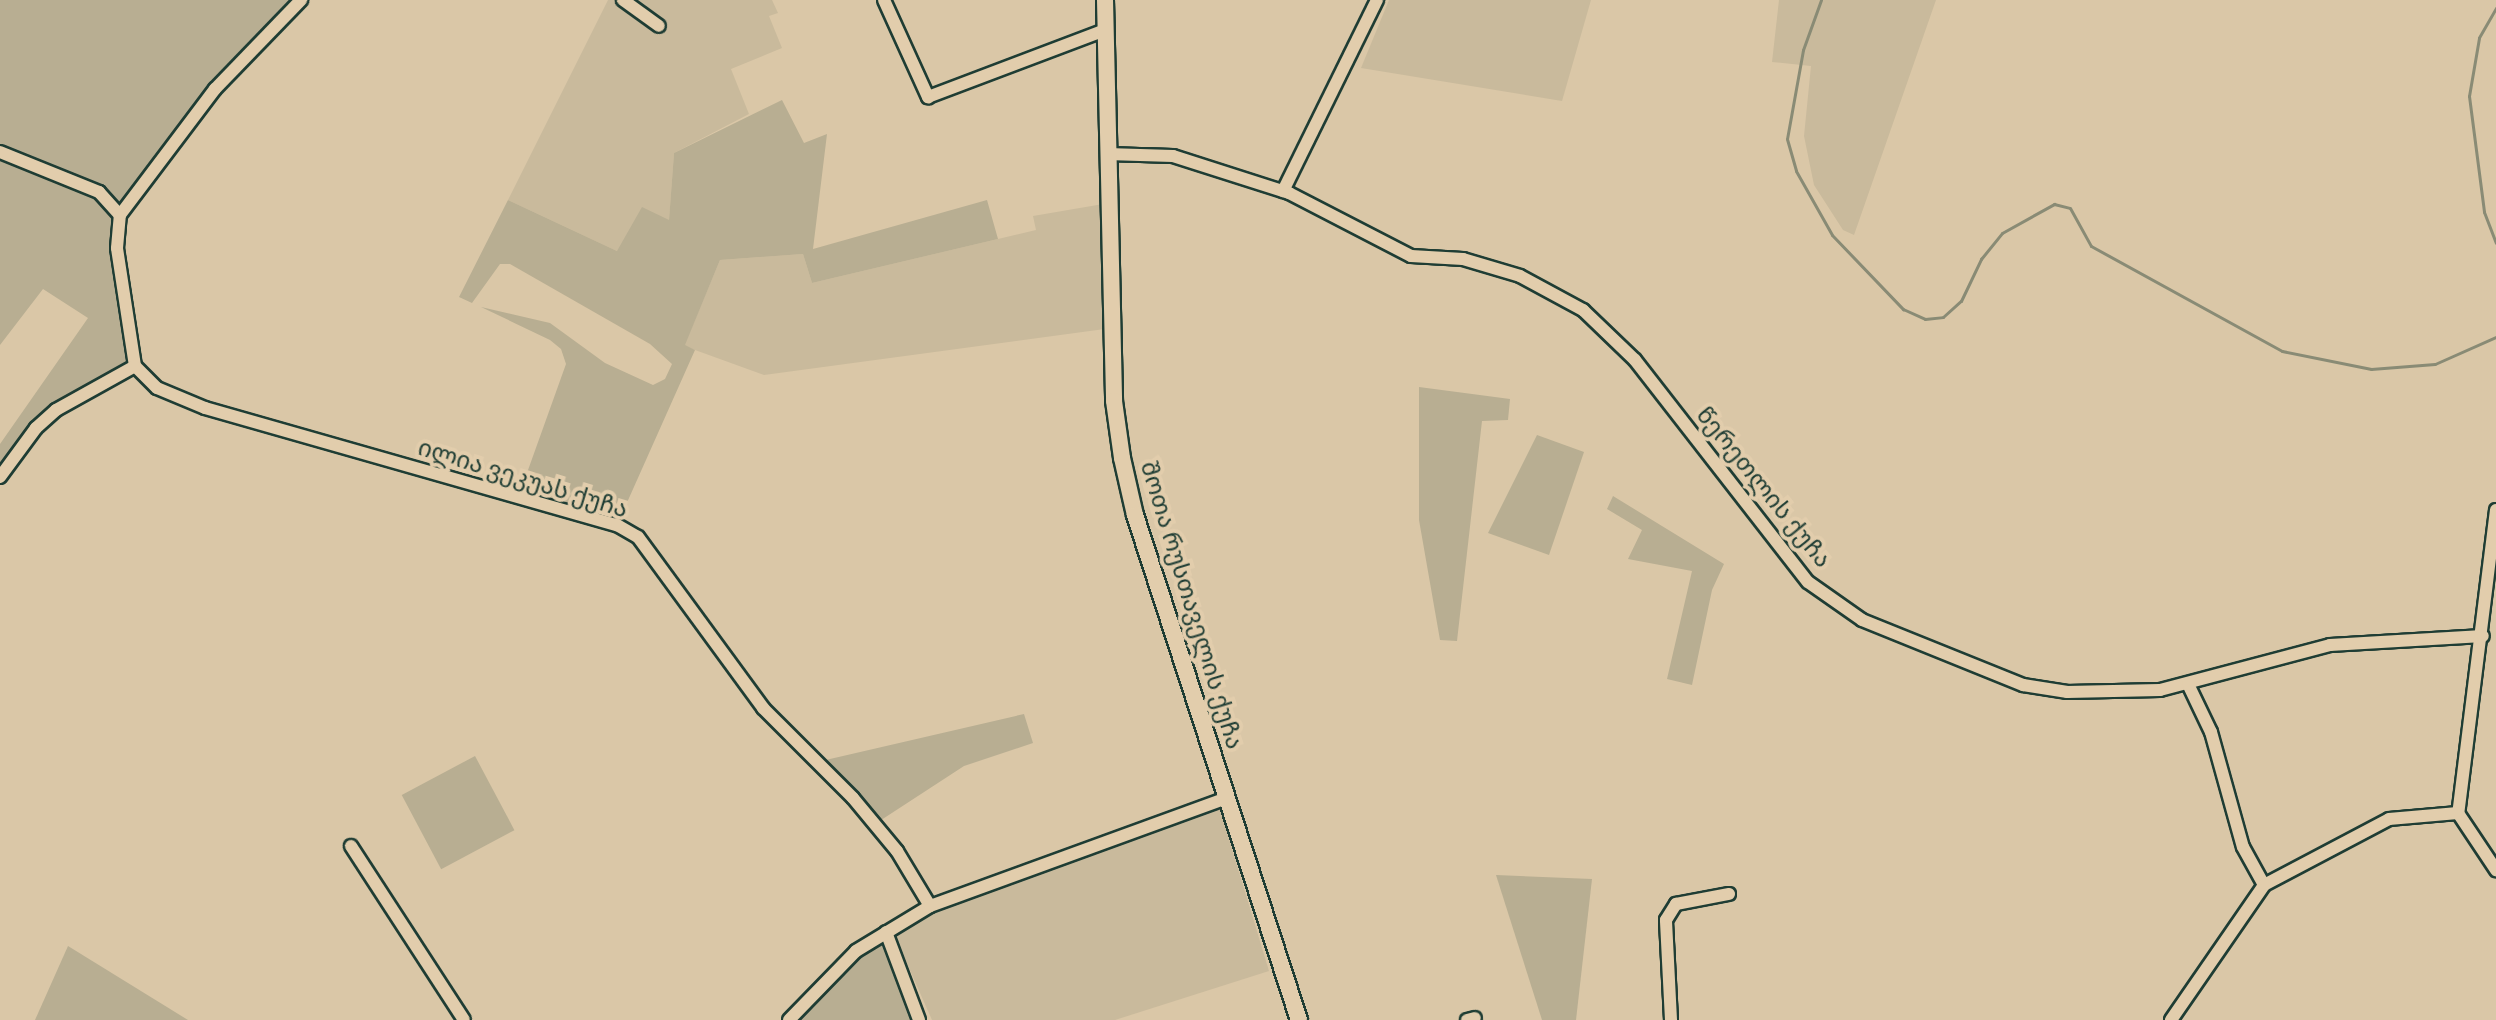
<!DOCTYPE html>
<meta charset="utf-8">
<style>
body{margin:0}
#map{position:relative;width:2496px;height:1020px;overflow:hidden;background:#dac7a7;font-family:"Patrick Hand","Noto Sans Georgian",sans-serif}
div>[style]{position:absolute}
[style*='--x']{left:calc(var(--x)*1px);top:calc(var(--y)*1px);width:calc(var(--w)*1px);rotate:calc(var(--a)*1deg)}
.built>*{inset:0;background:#c9ba9c}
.green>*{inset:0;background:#b8ae92;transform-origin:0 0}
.stream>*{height:3px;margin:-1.5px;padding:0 1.5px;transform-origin:1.5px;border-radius:1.5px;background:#898b75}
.roads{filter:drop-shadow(2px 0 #1f3d34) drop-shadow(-2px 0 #1f3d34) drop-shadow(0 2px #1f3d34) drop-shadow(0 -2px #1f3d34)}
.minor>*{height:12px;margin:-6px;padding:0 6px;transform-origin:6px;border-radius:6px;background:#e2cdac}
.major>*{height:16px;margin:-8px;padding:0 8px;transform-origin:8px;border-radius:8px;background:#e2cdac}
span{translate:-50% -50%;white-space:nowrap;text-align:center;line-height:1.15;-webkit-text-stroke:8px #e2cdac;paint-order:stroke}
.street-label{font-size:24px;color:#1f3d34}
</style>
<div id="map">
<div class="built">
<i style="clip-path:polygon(608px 0,772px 0,778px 13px,769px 16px,782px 48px,731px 69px,749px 114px,674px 153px,669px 221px,617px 251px,508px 200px)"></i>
<i style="clip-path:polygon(1389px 0,1591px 0,1562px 101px,1361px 68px)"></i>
<i style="clip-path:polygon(1779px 0,1936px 0,1854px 235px,1843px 230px,1814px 185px,1804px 136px,1811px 66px,1772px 62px)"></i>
<i style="clip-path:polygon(1109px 203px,1112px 328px,764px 375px,684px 346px,720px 260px,803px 254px,812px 283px,1036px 230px,1033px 216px)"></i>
<i style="clip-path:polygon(1219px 806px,1269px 971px,1115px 1020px,932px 1020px,894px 934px,930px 910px)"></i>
</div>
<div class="green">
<i style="clip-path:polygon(0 0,301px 0,215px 89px,120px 215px,117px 248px,135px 366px,56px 410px,0 477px,0 444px,88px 318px,43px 289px,0 345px)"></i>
<i style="clip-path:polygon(782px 100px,804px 143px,827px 134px,813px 249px,987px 200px,998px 239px,812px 283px,803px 254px,720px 260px,685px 345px,695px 350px,617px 525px,518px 498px,566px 364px,561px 349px,550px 340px,481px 307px,550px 323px,605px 363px,653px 385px,665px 379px,672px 364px,650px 344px,510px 264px,500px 264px,472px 303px,459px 297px,508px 200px,617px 251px,642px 207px,669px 220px,674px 153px)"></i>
<i style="clip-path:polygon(1419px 387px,1510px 399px,1508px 420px,1482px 421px,1457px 641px,1440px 640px,1419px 520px)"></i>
<i style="clip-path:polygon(1537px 435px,1584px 452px,1549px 555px,1488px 533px)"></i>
<i style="clip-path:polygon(1613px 496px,1724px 564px,1712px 590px,1692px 685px,1667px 679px,1692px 571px,1628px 559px,1642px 530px,1607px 509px)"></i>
<i style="clip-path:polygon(1024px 714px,1033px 743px,964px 766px,875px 824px,817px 762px)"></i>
<i style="left:475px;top:756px;width:84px;height:83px;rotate:62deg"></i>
<i style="clip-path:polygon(1496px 875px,1592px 879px,1576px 1020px,1542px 1020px)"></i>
<i style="clip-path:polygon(886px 932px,919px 1020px,789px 1020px)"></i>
<i style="clip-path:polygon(68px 946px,188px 1020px,35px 1020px)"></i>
</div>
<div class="stream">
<i style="--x:1821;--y:0;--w:53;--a:109.8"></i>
<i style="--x:1803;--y:50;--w:90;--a:100.2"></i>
<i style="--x:1787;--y:139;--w:33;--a:74"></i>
<i style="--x:1796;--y:171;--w:73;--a:60.6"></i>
<i style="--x:1832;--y:235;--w:103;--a:46.2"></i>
<i style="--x:1903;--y:309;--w:24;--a:24"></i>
<i style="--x:1925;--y:319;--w:18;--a:-6"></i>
<i style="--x:1943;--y:317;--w:24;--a:-42"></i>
<i style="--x:1961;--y:301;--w:47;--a:-64.5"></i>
<i style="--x:1981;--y:259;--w:33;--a:-51"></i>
<i style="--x:2002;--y:233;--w:60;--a:-29.1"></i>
<i style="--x:2054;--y:204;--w:16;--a:14"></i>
<i style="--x:2070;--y:208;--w:43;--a:61.1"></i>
<i style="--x:2091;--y:246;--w:218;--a:28.8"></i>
<i style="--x:2282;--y:351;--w:91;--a:11.4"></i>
<i style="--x:2371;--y:369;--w:64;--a:-4.5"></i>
<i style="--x:2435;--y:364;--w:67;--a:-23.9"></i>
<i style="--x:2496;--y:8;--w:34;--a:120"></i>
<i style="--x:2479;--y:38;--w:59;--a:99.8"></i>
<i style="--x:2469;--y:96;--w:117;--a:82.6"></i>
<i style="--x:2484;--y:212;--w:33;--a:69"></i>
</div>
<div class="roads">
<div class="minor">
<i style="--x:623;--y:0;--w:44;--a:35.8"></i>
<i style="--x:884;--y:0;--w:107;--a:65.6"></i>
<i style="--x:928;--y:97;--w:189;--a:-20.7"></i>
<i style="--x:0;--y:152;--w:107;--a:22"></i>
<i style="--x:99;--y:192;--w:31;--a:48"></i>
<i style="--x:1107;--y:154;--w:66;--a:1.7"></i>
<i style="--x:1173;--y:156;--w:122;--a:17.7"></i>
<i style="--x:1289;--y:193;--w:137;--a:27.3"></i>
<i style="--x:1411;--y:256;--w:52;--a:3.3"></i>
<i style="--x:1463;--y:259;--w:59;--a:16.6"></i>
<i style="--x:1520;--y:276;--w:72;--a:28.4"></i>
<i style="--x:1583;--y:310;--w:72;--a:43.9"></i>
<i style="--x:1635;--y:360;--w:281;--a:52.1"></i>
<i style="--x:1808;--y:582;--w:66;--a:35.1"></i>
<i style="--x:1862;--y:620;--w:174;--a:22"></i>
<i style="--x:2023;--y:685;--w:45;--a:9"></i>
<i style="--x:2067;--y:692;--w:93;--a:-1.2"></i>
<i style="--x:2160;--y:690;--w:176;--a:-14.8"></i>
<i style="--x:2330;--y:645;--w:153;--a:-3.4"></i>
<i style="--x:1283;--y:191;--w:213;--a:-63.8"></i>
<i style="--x:135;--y:366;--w:31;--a:45"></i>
<i style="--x:157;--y:388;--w:52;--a:22.6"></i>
<i style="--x:205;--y:408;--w:428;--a:15.9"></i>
<i style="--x:617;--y:525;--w:24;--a:30"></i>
<i style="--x:638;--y:537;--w:212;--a:53.8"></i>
<i style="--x:763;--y:708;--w:127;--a:45"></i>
<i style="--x:853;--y:798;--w:69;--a:50.3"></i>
<i style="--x:897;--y:851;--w:64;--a:59"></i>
<i style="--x:135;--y:366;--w:119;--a:-98.7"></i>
<i style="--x:117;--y:248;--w:33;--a:-85"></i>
<i style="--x:120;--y:215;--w:158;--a:-53"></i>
<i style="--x:215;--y:89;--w:124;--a:-46"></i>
<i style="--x:0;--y:477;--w:61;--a:-53.7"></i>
<i style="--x:36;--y:428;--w:27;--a:-42"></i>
<i style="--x:56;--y:410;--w:90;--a:-29.1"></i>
<i style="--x:2496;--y:510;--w:305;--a:97.1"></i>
<i style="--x:2458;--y:813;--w:69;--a:56.3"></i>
<i style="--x:2188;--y:684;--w:53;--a:64.4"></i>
<i style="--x:2211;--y:732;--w:119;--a:74.5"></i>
<i style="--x:2243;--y:847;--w:43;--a:61.1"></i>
<i style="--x:351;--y:846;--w:207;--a:57"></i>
<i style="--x:886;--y:932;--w:94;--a:69.4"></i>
<i style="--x:789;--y:1020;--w:96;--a:-45.8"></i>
<i style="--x:856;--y:951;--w:87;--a:-31.3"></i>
<i style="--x:930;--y:906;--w:316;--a:-20"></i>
<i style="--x:1467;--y:1020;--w:8;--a:-14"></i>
<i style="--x:1671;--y:1020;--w:100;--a:-92.9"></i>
<i style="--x:1666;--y:920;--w:19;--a:-58"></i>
<i style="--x:1676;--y:904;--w:54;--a:-10.7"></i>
<i style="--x:2171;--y:1020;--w:164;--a:-55.4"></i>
<i style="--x:2264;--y:885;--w:141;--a:-27.8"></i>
<i style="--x:2389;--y:819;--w:69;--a:-5"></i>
</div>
<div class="major">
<i style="--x:1105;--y:0;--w:401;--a:88.7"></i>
<i style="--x:1114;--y:401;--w:58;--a:82"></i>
<i style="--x:1122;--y:458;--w:58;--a:77.2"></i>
<i style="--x:1135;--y:515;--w:531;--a:72.01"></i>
</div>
</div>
<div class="street-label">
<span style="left:523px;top:478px;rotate:17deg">ილია ვეკუას ქუჩა</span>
<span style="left:1764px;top:487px;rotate:51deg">წერეთლის ქუჩა</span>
<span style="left:1192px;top:605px;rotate:73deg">შოთა რუსთაველის ქუჩა</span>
</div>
</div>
